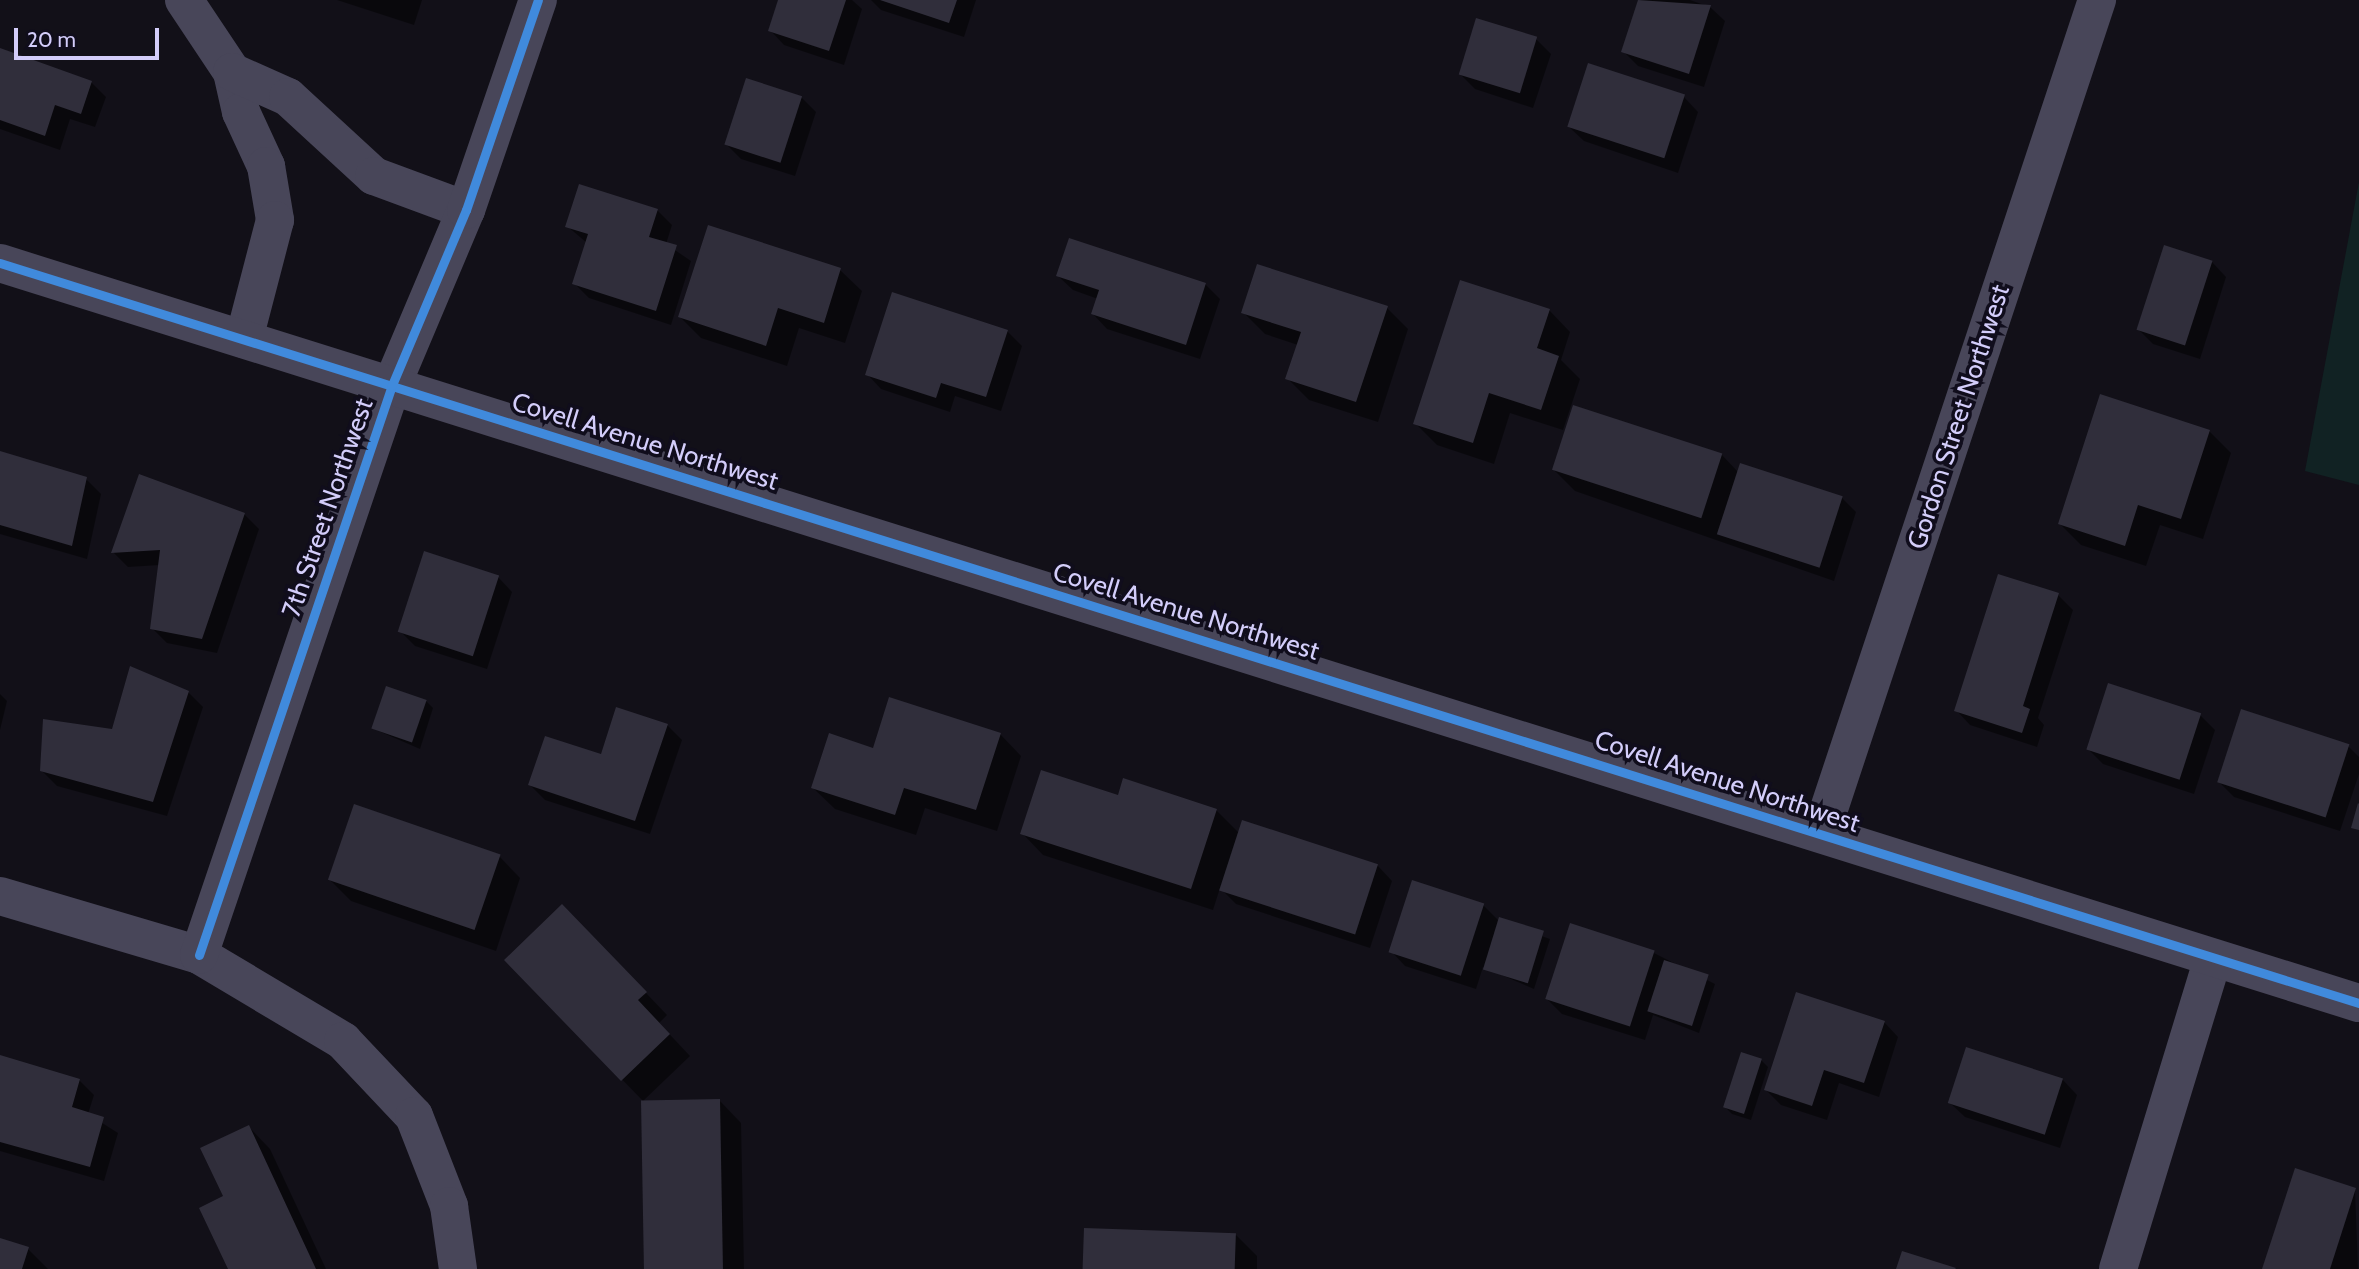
<!DOCTYPE html>
<style>
body{margin:0}
#map{position:relative;width:2359px;height:1269px;overflow:hidden;background:#121018;font-family:Cabin,sans-serif}
div>[style]{position:absolute}
[style*='--x']{left:calc(var(--x)*1px);top:calc(var(--y)*1px);width:calc(var(--w)*1px);rotate:calc(var(--a)*1deg)}
.green>*{inset:0;background:#112223}
.shadow>*{inset:0;background:#0007}
.building>*{inset:0;background:#302e3b;transform-origin:0 0}
.minor>*{height:38px;margin:-19px;padding:0 19px;transform-origin:19px;border-radius:19px;background:#484659}
.tertiary>*{height:38px;margin:-19px;padding:0 19px;transform-origin:19px;border-radius:19px;background:#484659}
.cycleway>*{height:9px;margin:-4.5px;padding:0 4.5px;transform-origin:4.5px;border-radius:4.5px;background:#408adc}
span{translate:-50% -50%;white-space:nowrap;text-align:center;line-height:1.15;-webkit-text-stroke:7px #100d1c;paint-order:stroke}
.street-label{font-size:26px;color:#d3cdfa}
.scale{position:absolute;left:14px;top:28px;width:145px;height:32px;box-sizing:border-box;border:4px solid #d3cdfa;border-top:0;padding-left:9px;font-size:21px;line-height:24px;white-space:nowrap;color:#d3cdfa;-webkit-text-stroke:5px #100d1c;paint-order:stroke}
</style>
<div id="map">
<div class="green">
<i style="clip-path:polygon(2359px 182px,2359px 485px,2305px 471px)"></i>
</div>
<div class="shadow">
<i style="clip-path:polygon(337px 0,422px 0,414px 25px)"></i>
<i style="clip-path:polygon(779px 0,852px 0,862px 9px,844px 65px,784px 45px,770px 30px)"></i>
<i style="clip-path:polygon(871px 0,976px 0,964px 37px,881px 10px)"></i>
<i style="clip-path:polygon(1640px 0,1690px 0,1710px 7px,1725px 21px,1704px 87px,1638px 66px,1623px 51px)"></i>
<i style="clip-path:polygon(1536px 39px,1551px 54px,1533px 108px,1475px 89px,1460px 74px)"></i>
<i style="clip-path:polygon(0 50px,91px 82px,106px 97px,95px 127px,70px 119px,60px 150px,0 129px)"></i>
<i style="clip-path:polygon(801px 97px,816px 112px,795px 176px,741px 159px,726px 144px)"></i>
<i style="clip-path:polygon(1684px 97px,1698px 112px,1678px 173px,1584px 141px,1569px 127px)"></i>
<i style="clip-path:polygon(580px 186px,658px 211px,672px 225px,666px 244px,691px 261px,671px 325px,589px 298px,574px 283px,587px 243px,567px 226px)"></i>
<i style="clip-path:polygon(2212px 262px,2226px 277px,2200px 359px,2153px 344px,2138px 329px)"></i>
<i style="clip-path:polygon(840px 270px,862px 291px,845px 343px,799px 328px,787px 366px,701px 338px,680px 317px)"></i>
<i style="clip-path:polygon(1058px 276px,1205px 284px,1220px 299px,1200px 359px,1107px 329px,1093px 314px,1098px 299px,1073px 290px)"></i>
<i style="clip-path:polygon(1387px 308px,1408px 329px,1378px 422px,1309px 400px,1287px 378px,1298px 345px,1265px 334px,1243px 312px)"></i>
<i style="clip-path:polygon(1549px 310px,1570px 332px,1561px 360px,1580px 379px,1563px 430px,1510px 413px,1494px 464px,1437px 445px,1415px 423px)"></i>
<i style="clip-path:polygon(1007px 331px,1022px 346px,1001px 411px,955px 396px,950px 412px,881px 389px,867px 374px)"></i>
<i style="clip-path:polygon(2209px 431px,2231px 453px,2203px 539px,2160px 525px,2146px 566px,2081px 545px,2060px 524px)"></i>
<i style="clip-path:polygon(0 452px,86px 479px,101px 494px,87px 559px,0 534px)"></i>
<i style="clip-path:polygon(1722px 455px,1739px 473px,1842px 498px,1856px 512px,1834px 581px,1575px 491px,1554px 470px)"></i>
<i style="clip-path:polygon(244px 514px,259px 529px,217px 653px,167px 643px,152px 628px,160px 565px,128px 567px,113px 552px)"></i>
<i style="clip-path:polygon(498px 577px,512px 592px,487px 669px,415px 646px,400px 631px)"></i>
<i style="clip-path:polygon(2058px 595px,2073px 610px,2038px 718px,2044px 725px,2037px 747px,1970px 725px,1956px 710px)"></i>
<i style="clip-path:polygon(188px 692px,203px 707px,167px 816px,57px 786px,42px 771px)"></i>
<i style="clip-path:polygon(0 694px,7px 701px,0 730px)"></i>
<i style="clip-path:polygon(426px 701px,433px 708px,420px 749px,374px 729px)"></i>
<i style="clip-path:polygon(2200px 715px,2215px 730px,2194px 794px,2103px 764px,2089px 750px)"></i>
<i style="clip-path:polygon(667px 725px,682px 740px,650px 834px,545px 800px,530px 785px)"></i>
<i style="clip-path:polygon(1000px 734px,1021px 756px,997px 831px,925px 808px,916px 835px,835px 809px,813px 788px,874px 750px)"></i>
<i style="clip-path:polygon(2348px 746px,2359px 757px,2359px 774px,2340px 831px,2234px 797px,2219px 782px)"></i>
<i style="clip-path:polygon(1119px 797px,1216px 810px,1239px 833px,1243px 822px,1378px 866px,1392px 881px,1370px 948px,1236px 904px,1220px 888px,1213px 910px,1043px 855px,1022px 833px)"></i>
<i style="clip-path:polygon(499px 856px,520px 878px,496px 951px,351px 901px,330px 880px)"></i>
<i style="clip-path:polygon(1483px 905px,1499px 921px,1550px 939px,1534px 989px,1483px 967px,1476px 989px,1405px 966px,1391px 951px)"></i>
<i style="clip-path:polygon(584px 928px,667px 1015px,659px 1023px,690px 1056px,643px 1101px,506px 960px)"></i>
<i style="clip-path:polygon(1654px 953px,1715px 984px,1699px 1033px,1653px 1015px,1645px 1040px,1562px 1014px,1547px 999px)"></i>
<i style="clip-path:polygon(1884px 1022px,1898px 1037px,1879px 1097px,1839px 1083px,1827px 1120px,1781px 1105px,1766px 1090px)"></i>
<i style="clip-path:polygon(0 1057px,79px 1080px,94px 1095px,88px 1114px,118px 1133px,104px 1181px,0 1151px)"></i>
<i style="clip-path:polygon(1761px 1060px,1768px 1067px,1751px 1120px,1732px 1114px,1725px 1107px)"></i>
<i style="clip-path:polygon(2063px 1080px,2077px 1095px,2060px 1148px,1965px 1117px,1950px 1103px)"></i>
<i style="clip-path:polygon(720px 1101px,741px 1123px,744px 1269px,646px 1269px)"></i>
<i style="clip-path:polygon(249px 1127px,270px 1149px,326px 1269px,230px 1269px,225px 1197px)"></i>
<i style="clip-path:polygon(2355px 1189px,2358px 1269px,2264px 1269px)"></i>
<i style="clip-path:polygon(1236px 1235px,1257px 1256px,1257px 1269px,1084px 1269px)"></i>
<i style="clip-path:polygon(0 1240px,28px 1249px,48px 1269px,0 1269px)"></i>
</div>
<div class="building">
<i style="clip-path:polygon(778px 0,846px 0,829px 51px,768px 31px)"></i>
<i style="clip-path:polygon(880px 0,957px 0,949px 23px)"></i>
<i style="clip-path:polygon(1638px 0,1711px 5px,1689px 74px,1621px 52px)"></i>
<i style="left:1476px;top:18px;width:64px;height:59px;rotate:17deg"></i>
<i style="clip-path:polygon(0 48px,92px 81px,81px 114px,55px 105px,45px 136px,0 120px)"></i>
<i style="left:1588px;top:63px;width:102px;height:67px;rotate:18deg"></i>
<i style="left:746px;top:78px;width:59px;height:70px;rotate:18deg"></i>
<i style="clip-path:polygon(579px 184px,658px 209px,649px 237px,677px 245px,656px 311px,572px 284px,588px 234px,565px 227px)"></i>
<i style="clip-path:polygon(708px 225px,841px 268px,824px 323px,778px 308px,766px 346px,678px 317px)"></i>
<i style="clip-path:polygon(1069px 238px,1206px 283px,1186px 345px,1091px 314px,1099px 290px,1056px 276px)"></i>
<i style="left:2164px;top:245px;width:51px;height:89px;rotate:18deg"></i>
<i style="clip-path:polygon(1257px 264px,1388px 306px,1356px 402px,1285px 379px,1301px 332px,1241px 313px)"></i>
<i style="clip-path:polygon(1460px 280px,1550px 309px,1537px 348px,1559px 356px,1541px 410px,1489px 393px,1473px 443px,1413px 424px)"></i>
<i style="clip-path:polygon(892px 292px,1008px 330px,986px 397px,941px 383px,936px 398px,865px 375px)"></i>
<i style="clip-path:polygon(2100px 394px,2210px 430px,2181px 519px,2138px 505px,2125px 546px,2058px 524px)"></i>
<i style="left:1573px;top:405px;width:157px;height:68px;rotate:18deg"></i>
<i style="clip-path:polygon(0 451px,87px 477px,72px 546px,0 525px)"></i>
<i style="left:1740px;top:463px;width:108px;height:75px;rotate:18deg"></i>
<i style="clip-path:polygon(139px 474px,245px 513px,202px 639px,150px 629px,160px 550px,111px 553px)"></i>
<i style="left:424px;top:551px;width:79px;height:85px;rotate:18deg"></i>
<i style="clip-path:polygon(1998px 574px,2059px 593px,2023px 706px,2030px 709px,2022px 733px,1954px 711px)"></i>
<i style="clip-path:polygon(130px 666px,189px 691px,153px 802px,40px 771px,43px 719px,112px 729px)"></i>
<i style="left:2108px;top:683px;width:98px;height:70px;rotate:18deg"></i>
<i style="left:386px;top:686px;width:43px;height:45px;rotate:19deg"></i>
<i style="clip-path:polygon(889px 697px,1001px 733px,976px 810px,904px 788px,895px 815px,811px 788px,829px 733px,873px 748px)"></i>
<i style="clip-path:polygon(616px 707px,668px 724px,635px 821px,528px 785px,545px 736px,601px 754px)"></i>
<i style="left:2241px;top:709px;width:114px;height:77px;rotate:18deg"></i>
<i style="clip-path:polygon(1041px 770px,1118px 795px,1123px 778px,1217px 809px,1191px 889px,1020px 834px)"></i>
<i style="clip-path:polygon(2358px 803px,2359px 804px,2359px 830px,2351px 828px)"></i>
<i style="left:354px;top:804px;width:155px;height:80px;rotate:19deg"></i>
<i style="left:1242px;top:820px;width:143px;height:74px;rotate:18deg"></i>
<i style="left:1412px;top:880px;width:76px;height:76px;rotate:18deg"></i>
<i style="clip-path:polygon(562px 904px,647px 992px,638px 1000px,670px 1034px,621px 1081px,504px 960px)"></i>
<i style="left:1499px;top:917px;width:47px;height:55px;rotate:17deg"></i>
<i style="left:1570px;top:923px;width:89px;height:80px;rotate:18deg"></i>
<i style="left:1664px;top:960px;width:47px;height:54px;rotate:18deg"></i>
<i style="clip-path:polygon(1796px 992px,1885px 1021px,1864px 1083px,1824px 1070px,1812px 1106px,1764px 1090px)"></i>
<i style="left:1966px;top:1047px;width:102px;height:59px;rotate:18deg"></i>
<i style="left:1741px;top:1052px;width:22px;height:58px;rotate:18deg"></i>
<i style="clip-path:polygon(0 1055px,80px 1079px,72px 1107px,104px 1117px,90px 1167px,0 1142px)"></i>
<i style="left:720px;top:1099px;width:170px;height:79px;rotate:89deg"></i>
<i style="clip-path:polygon(249px 1125px,316px 1269px,228px 1269px,199px 1208px,223px 1196px,200px 1148px)"></i>
<i style="clip-path:polygon(2295px 1168px,2356px 1188px,2330px 1269px,2262px 1269px)"></i>
<i style="left:1084px;top:1228px;width:152px;height:41px;rotate:2deg"></i>
<i style="clip-path:polygon(0 1238px,29px 1247px,22px 1269px,0 1269px)"></i>
<i style="clip-path:polygon(1902px 1251px,1956px 1268px,1955px 1269px,1896px 1269px)"></i>
</div>
<div class="minor">
<i style="--x:184;--y:0;--w:87;--a:56.3"></i>
<i style="--x:232;--y:72;--w:41;--a:77.3"></i>
<i style="--x:241;--y:112;--w:60;--a:65.2"></i>
<i style="--x:266;--y:166;--w:55;--a:80.5"></i>
<i style="--x:275;--y:220;--w:123;--a:104.6"></i>
<i style="--x:232;--y:72;--w:61;--a:24.1"></i>
<i style="--x:288;--y:97;--w:117;--a:42.6"></i>
<i style="--x:374;--y:176;--w:98;--a:20.3"></i>
<i style="--x:1821;--y:833;--w:878;--a:-71.67"></i>
<i style="--x:0;--y:896;--w:208;--a:16.5"></i>
<i style="--x:199;--y:955;--w:168;--a:30.8"></i>
<i style="--x:343;--y:1041;--w:103;--a:46.6"></i>
<i style="--x:414;--y:1116;--w:97;--a:68.7"></i>
<i style="--x:449;--y:1206;--w:64;--a:81.9"></i>
<i style="--x:199;--y:955;--w:602;--a:-71.29"></i>
<i style="--x:392;--y:385;--w:190;--a:-67.1"></i>
<i style="--x:466;--y:210;--w:222;--a:-71.1"></i>
<i style="--x:2118;--y:1269;--w:324;--a:-73"></i>
</div>
<div class="tertiary">
<i style="--x:0;--y:263;--w:2472;--a:17.42"></i>
</div>
<div class="cycleway">
<i style="--x:0;--y:263;--w:2472;--a:17.42"></i>
<i style="--x:199;--y:955;--w:602;--a:-71.29"></i>
<i style="--x:392;--y:385;--w:190;--a:-67.1"></i>
<i style="--x:466;--y:210;--w:222;--a:-71.1"></i>
</div>
<div class="street-label">
<span style="left:1959px;top:417px;rotate:-72deg">Gordon Street Northwest</span>
<span style="left:645px;top:442px;rotate:17deg">Covell Avenue Northwest</span>
<span style="left:328px;top:508px;rotate:-71deg">7th Street Northwest</span>
<span style="left:1186px;top:612px;rotate:17deg">Covell Avenue Northwest</span>
<span style="left:1727px;top:782px;rotate:18deg">Covell Avenue Northwest</span>
</div>
<div class="scale">20 m</div>
</div>
